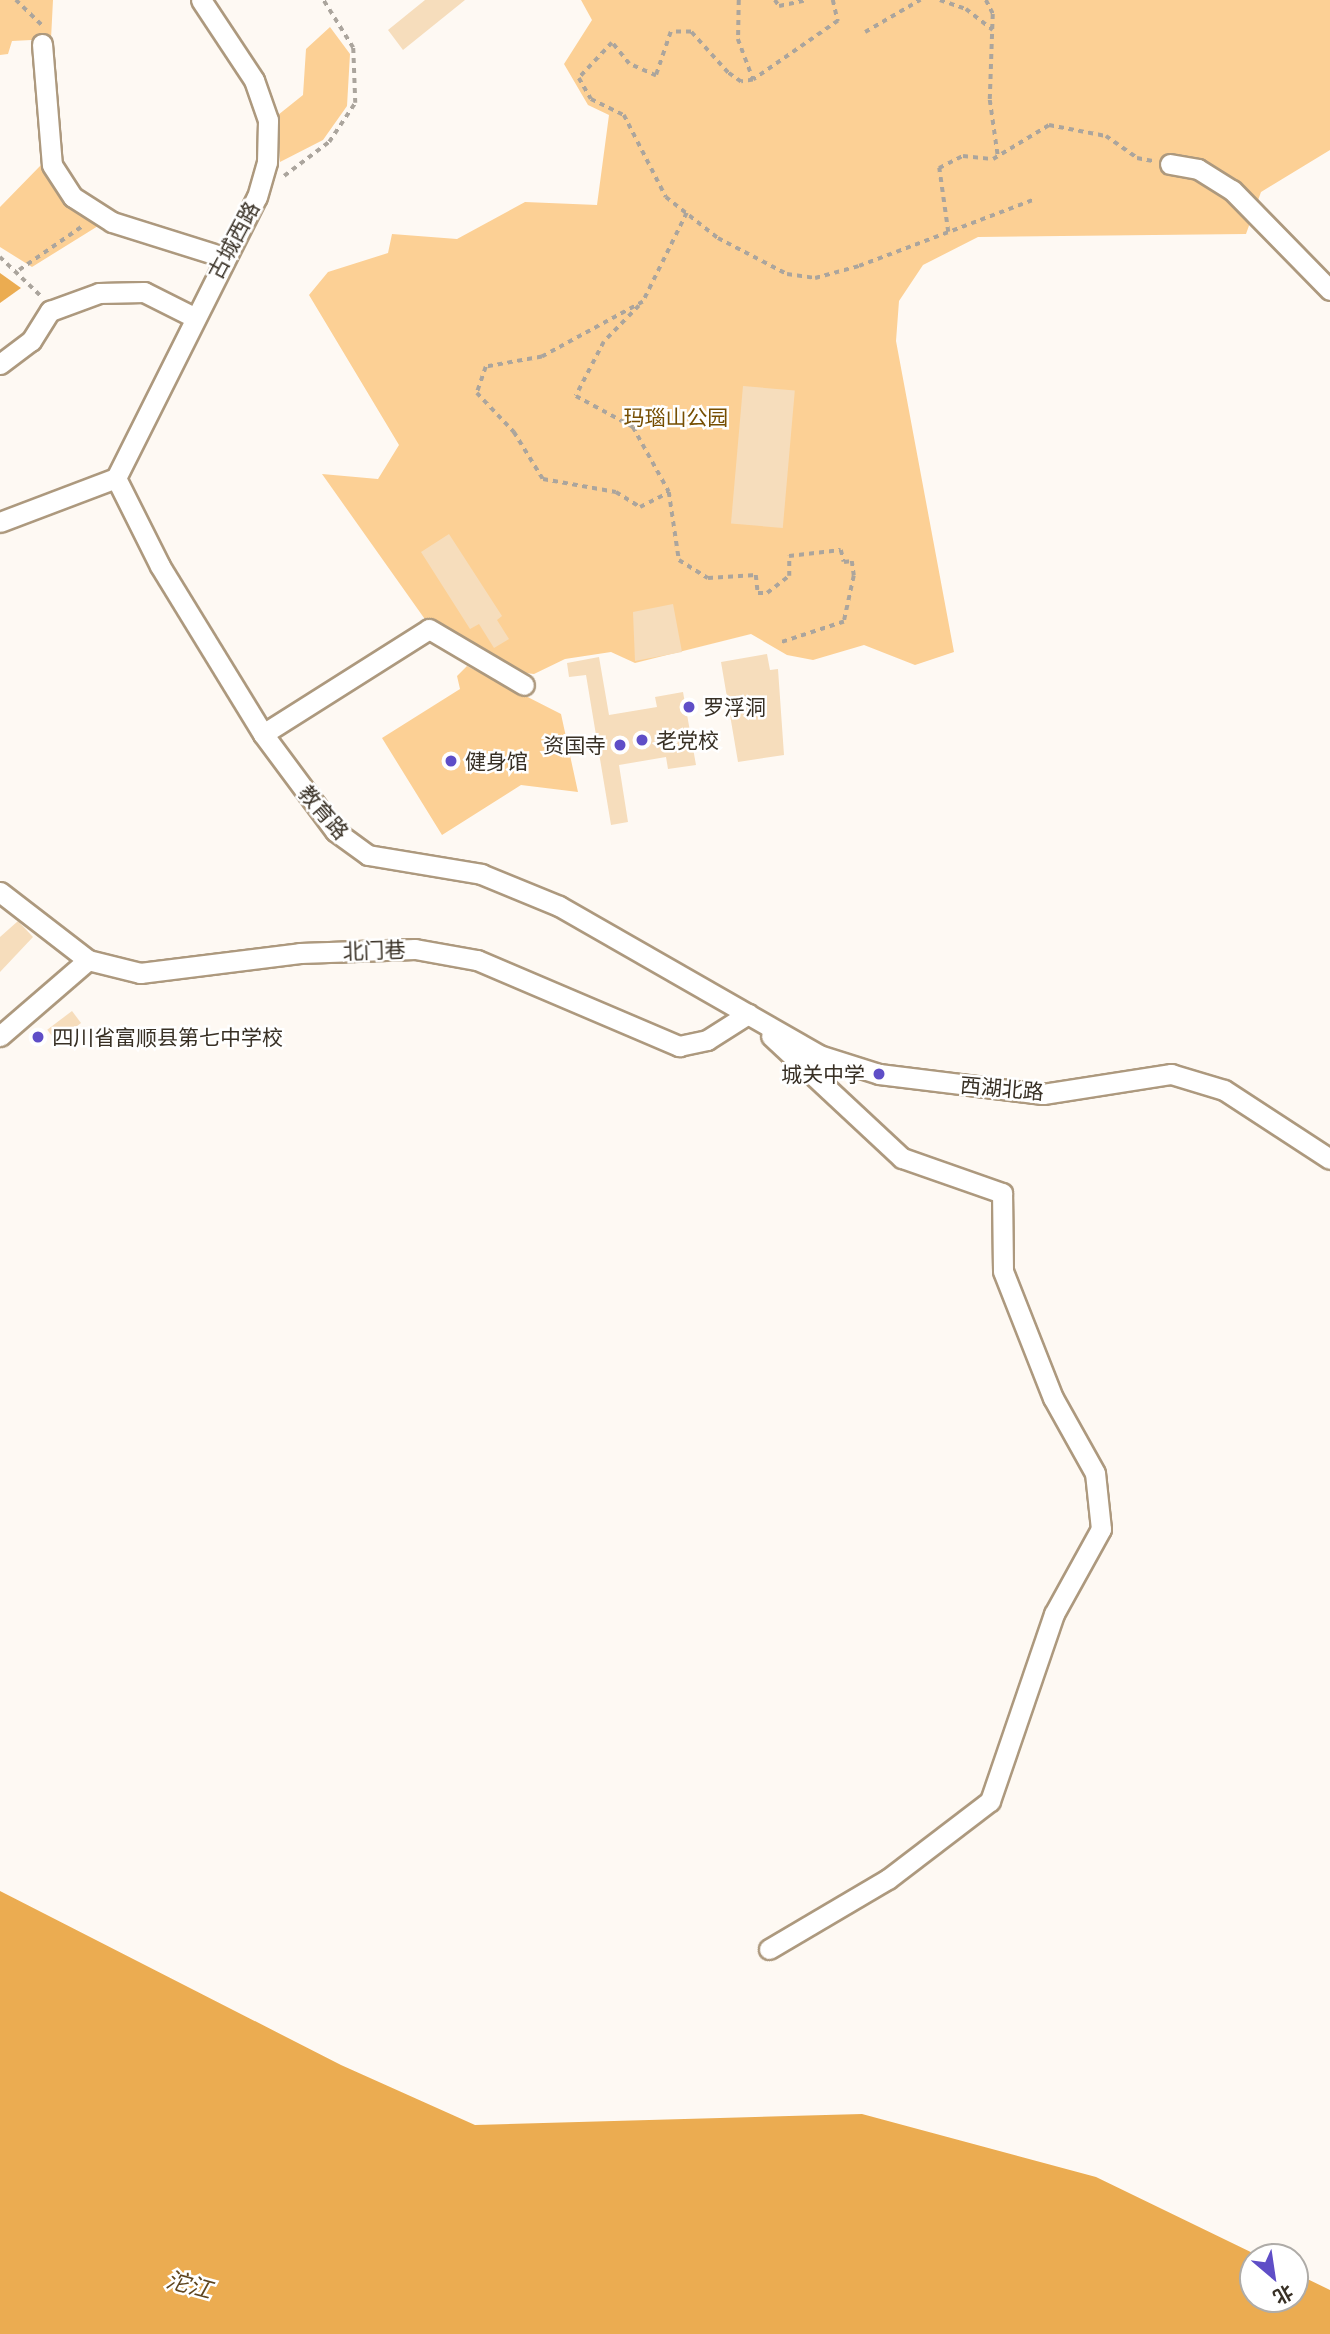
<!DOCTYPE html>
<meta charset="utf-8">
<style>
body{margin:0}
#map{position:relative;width:1330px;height:2334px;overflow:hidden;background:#fef9f3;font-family:"Titillium Web","Noto Sans SC",sans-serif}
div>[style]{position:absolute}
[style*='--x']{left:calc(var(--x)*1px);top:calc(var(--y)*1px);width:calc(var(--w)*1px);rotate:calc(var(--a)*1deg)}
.green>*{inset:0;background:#fcd095}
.water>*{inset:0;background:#ebac51}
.building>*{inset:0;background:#f6ddbc;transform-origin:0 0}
.path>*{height:3.5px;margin-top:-1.75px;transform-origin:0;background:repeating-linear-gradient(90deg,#aba59d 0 5px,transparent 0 10px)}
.roads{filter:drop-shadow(2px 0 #ad997e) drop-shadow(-2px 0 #ad997e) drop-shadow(0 2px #ad997e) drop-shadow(0 -2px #ad997e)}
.minor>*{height:19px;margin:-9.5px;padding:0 9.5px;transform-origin:9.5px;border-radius:9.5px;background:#fff}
.dots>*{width:19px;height:19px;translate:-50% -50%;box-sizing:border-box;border:4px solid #fff;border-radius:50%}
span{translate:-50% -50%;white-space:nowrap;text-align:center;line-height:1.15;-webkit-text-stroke:5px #fff;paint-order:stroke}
.street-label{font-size:21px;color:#383025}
.park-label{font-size:21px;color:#764e02}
.poi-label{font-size:21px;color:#383025}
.left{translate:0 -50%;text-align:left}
.right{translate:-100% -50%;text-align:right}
.water-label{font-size:23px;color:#5f451f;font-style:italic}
.north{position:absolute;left:1239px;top:2243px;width:70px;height:70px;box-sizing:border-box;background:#fff;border:2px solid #afaca8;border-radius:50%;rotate:151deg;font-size:19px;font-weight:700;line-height:28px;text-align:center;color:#383025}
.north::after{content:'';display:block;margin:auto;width:24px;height:32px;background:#5f4ec7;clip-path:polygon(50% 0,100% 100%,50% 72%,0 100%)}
</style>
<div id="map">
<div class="green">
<i style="clip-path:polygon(0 0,53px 0,51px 39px,12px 41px,8px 54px,0 55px)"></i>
<i style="clip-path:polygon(581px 0,1330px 0,1330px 150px,1261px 192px,1246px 234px,978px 237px,923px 265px,899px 301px,896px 341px,954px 652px,915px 665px,864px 645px,813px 660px,787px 655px,751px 634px,635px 663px,611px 652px,565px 659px,534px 674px,515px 672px,470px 646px,451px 656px,322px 474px,378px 479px,399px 445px,309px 295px,328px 272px,388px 253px,392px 234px,457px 239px,525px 202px,597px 205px,609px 115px,588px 105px,564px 64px,592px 20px)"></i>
<i style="clip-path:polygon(330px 27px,350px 54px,347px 106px,323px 140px,280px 162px,278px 115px,303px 95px,306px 49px)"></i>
<i style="clip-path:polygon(42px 164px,66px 202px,98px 226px,32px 267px,0 247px,0 207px)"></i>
<i style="clip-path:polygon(467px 666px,561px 714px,578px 792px,521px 785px,442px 835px,382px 738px,460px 689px,457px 676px)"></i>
</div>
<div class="water">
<i style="clip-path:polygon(0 273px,21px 288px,0 303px)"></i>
<i style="clip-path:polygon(0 1891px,341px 2065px,475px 2125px,862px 2114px,1096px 2177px,1261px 2257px,1253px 2257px,1253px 2299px,1295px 2299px,1295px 2273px,1330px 2290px,1330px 2334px,0 2334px)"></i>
</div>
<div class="building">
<i style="clip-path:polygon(425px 0,465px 0,403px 50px,388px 30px)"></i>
<i style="left:743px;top:386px;width:52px;height:138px;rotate:5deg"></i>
<i style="clip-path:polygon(449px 534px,502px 616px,497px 620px,509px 639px,494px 648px,479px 624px,470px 629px,421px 552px)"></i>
<i style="clip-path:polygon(673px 604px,682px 652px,635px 661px,633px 612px)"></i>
<i style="clip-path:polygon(767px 654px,770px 670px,778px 669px,784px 755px,738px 762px,721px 662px)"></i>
<i style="clip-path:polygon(599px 657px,609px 715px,657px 707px,655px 697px,683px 692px,696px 765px,668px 769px,666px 757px,619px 765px,628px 822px,611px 825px,586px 675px,569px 677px,567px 663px)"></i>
<i style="clip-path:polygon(18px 921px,33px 937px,0 972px,0 937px)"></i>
<i style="left:72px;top:1011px;width:15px;height:31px;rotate:53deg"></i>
</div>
<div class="path">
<i style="--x:16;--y:0;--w:36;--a:44"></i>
<i style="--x:739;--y:0;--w:39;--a:91"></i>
<i style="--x:738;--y:39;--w:43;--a:69.4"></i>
<i style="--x:775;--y:0;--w:7;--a:56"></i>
<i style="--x:779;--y:6;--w:30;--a:-12"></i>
<i style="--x:833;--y:0;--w:22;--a:77"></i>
<i style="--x:838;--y:21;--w:103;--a:145.2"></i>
<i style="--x:753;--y:80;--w:12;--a:171"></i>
<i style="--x:741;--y:82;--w:16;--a:-145"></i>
<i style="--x:728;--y:73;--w:55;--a:-132.1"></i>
<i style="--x:691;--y:32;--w:20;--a:180"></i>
<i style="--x:671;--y:32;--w:46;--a:108.8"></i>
<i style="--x:656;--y:76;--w:30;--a:-156"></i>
<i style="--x:629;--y:64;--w:27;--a:-129"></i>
<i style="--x:612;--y:43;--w:48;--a:133.3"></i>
<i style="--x:579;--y:78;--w:24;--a:60"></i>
<i style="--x:591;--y:99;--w:37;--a:26"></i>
<i style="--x:624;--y:115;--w:92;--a:62.9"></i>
<i style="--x:666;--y:197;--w:66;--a:38.3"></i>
<i style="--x:718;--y:238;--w:78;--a:27.6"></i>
<i style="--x:787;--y:274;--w:28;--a:8"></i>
<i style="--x:815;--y:278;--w:46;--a:-15.3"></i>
<i style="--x:859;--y:266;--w:186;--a:-20.8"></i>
<i style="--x:940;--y:0;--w:28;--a:19"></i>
<i style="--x:966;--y:9;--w:34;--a:38"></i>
<i style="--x:986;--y:0;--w:16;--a:63"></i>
<i style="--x:993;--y:14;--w:86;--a:92"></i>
<i style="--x:990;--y:100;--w:57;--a:81.9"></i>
<i style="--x:865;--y:32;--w:64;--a:-30.2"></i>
<i style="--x:284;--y:176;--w:56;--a:-37.1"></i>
<i style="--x:329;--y:142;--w:47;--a:-56.3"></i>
<i style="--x:355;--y:103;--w:55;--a:-92.1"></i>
<i style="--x:353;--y:48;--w:57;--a:-122"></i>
<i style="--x:687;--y:213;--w:99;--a:116.3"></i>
<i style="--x:643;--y:302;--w:115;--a:151.4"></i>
<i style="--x:542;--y:357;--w:57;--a:169.9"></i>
<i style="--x:486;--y:367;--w:28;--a:109"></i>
<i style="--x:477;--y:393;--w:54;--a:46.5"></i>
<i style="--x:514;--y:432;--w:55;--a:58.3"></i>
<i style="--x:543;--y:479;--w:74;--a:10.1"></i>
<i style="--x:616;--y:492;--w:28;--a:32"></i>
<i style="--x:640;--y:507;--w:33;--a:-27"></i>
<i style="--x:669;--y:492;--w:69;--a:81.6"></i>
<i style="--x:679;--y:560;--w:34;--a:32"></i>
<i style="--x:708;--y:578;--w:48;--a:-3.6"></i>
<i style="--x:756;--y:575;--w:18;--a:84"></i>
<i style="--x:758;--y:593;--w:9;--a:0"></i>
<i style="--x:767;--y:593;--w:28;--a:-38"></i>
<i style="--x:789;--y:576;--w:20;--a:-90"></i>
<i style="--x:789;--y:556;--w:52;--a:-6.6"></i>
<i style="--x:841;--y:550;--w:12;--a:76"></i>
<i style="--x:844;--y:562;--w:8;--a:-7"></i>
<i style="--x:852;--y:561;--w:15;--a:82"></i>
<i style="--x:854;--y:576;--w:47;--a:102.3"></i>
<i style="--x:844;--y:622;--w:67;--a:161.8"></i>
<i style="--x:948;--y:232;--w:65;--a:-98"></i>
<i style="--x:939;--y:168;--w:27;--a:-27"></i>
<i style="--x:963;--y:156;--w:30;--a:6"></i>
<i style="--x:993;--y:159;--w:66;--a:-31.3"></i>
<i style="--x:1049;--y:125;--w:58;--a:10.9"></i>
<i style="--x:1106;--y:136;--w:38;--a:35"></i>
<i style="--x:1137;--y:158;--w:16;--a:11"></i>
<i style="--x:0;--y:257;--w:58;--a:43.6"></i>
<i style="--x:19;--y:270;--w:79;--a:-34.7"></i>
<i style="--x:639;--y:306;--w:50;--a:134.2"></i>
<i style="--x:604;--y:342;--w:61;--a:117.4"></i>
<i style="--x:576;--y:396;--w:65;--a:28.5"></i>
<i style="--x:633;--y:427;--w:74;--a:61"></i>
</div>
<div class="roads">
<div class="minor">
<i style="--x:42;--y:44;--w:121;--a:85.3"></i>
<i style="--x:52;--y:165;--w:38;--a:57"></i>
<i style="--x:73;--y:197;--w:46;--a:32.7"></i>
<i style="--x:112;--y:222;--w:117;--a:17.4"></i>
<i style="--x:1170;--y:164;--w:28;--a:10"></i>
<i style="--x:1198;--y:169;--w:40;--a:32"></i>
<i style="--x:1232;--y:190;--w:140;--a:45.6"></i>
<i style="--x:0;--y:364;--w:39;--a:-37"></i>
<i style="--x:31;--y:341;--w:36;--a:-58"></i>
<i style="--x:50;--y:311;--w:52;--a:-20.2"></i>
<i style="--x:99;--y:293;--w:45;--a:-1.3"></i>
<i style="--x:144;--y:292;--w:54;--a:26.6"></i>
<i style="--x:116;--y:478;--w:98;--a:63.4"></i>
<i style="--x:160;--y:566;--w:197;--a:58.5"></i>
<i style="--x:263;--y:734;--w:121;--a:53.4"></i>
<i style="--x:335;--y:831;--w:41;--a:36"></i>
<i style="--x:368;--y:855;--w:115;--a:9.5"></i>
<i style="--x:481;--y:874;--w:84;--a:22.3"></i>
<i style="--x:559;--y:906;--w:300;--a:29.8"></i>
<i style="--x:819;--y:1055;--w:63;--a:17.6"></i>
<i style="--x:879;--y:1074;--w:165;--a:7"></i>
<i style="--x:1043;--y:1094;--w:130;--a:-8.9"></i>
<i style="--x:1171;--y:1074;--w:55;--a:16.8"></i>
<i style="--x:1224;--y:1090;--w:126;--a:33.1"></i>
<i style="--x:116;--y:478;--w:314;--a:-63.4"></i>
<i style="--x:257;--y:197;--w:36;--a:-74"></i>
<i style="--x:267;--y:162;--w:42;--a:-88.6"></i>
<i style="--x:268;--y:120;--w:42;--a:-109.3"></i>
<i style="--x:254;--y:80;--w:96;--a:-123.5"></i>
<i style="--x:0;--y:522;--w:124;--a:-20.8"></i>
<i style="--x:263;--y:734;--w:196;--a:-32.3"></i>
<i style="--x:429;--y:629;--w:110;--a:30.5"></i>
<i style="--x:0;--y:892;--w:111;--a:37.7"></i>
<i style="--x:88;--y:960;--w:54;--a:14"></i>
<i style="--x:140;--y:973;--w:161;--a:-7.1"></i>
<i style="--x:300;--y:953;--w:115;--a:-2"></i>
<i style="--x:415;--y:949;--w:63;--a:10.1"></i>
<i style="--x:477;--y:960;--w:220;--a:23.1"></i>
<i style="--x:679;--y:1046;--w:29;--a:-12"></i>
<i style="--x:707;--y:1040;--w:49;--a:-32.4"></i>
<i style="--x:0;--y:1036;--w:116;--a:-40.8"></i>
<i style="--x:769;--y:1949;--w:138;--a:-30.5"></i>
<i style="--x:888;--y:1879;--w:128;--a:-37.4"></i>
<i style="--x:990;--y:1801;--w:198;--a:-71.1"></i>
<i style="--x:1054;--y:1614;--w:97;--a:-61.1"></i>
<i style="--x:1101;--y:1529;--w:56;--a:-96.1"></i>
<i style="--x:1095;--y:1473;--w:86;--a:-119.2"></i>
<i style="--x:1053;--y:1398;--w:136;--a:-111.5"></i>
<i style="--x:1003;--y:1271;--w:78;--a:-90.7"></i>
<i style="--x:1002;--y:1193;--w:106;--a:-160.7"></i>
<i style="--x:902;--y:1158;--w:179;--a:-137"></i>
</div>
</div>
<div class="dots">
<i style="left:689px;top:707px;background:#5f4ec7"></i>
<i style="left:642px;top:740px;background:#5f4ec7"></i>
<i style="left:620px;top:745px;background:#5f4ec7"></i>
<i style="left:451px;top:761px;background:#5f4ec7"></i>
<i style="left:38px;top:1037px;background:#5f4ec7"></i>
<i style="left:879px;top:1074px;background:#5f4ec7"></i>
</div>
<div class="street-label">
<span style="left:233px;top:240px;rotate:-62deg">古城西路</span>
<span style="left:324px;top:812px;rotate:49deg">教育路</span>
<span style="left:374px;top:950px;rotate:-2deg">北门巷</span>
<span style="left:1002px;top:1088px;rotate:5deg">西湖北路</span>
</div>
<div class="park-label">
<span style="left:676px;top:417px">玛瑙山公园</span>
</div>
<div class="poi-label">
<span class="left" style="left:703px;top:707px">罗浮洞</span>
<span class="left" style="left:656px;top:740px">老党校</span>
<span class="right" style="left:606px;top:745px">资国寺</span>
<span class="left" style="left:465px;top:761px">健身馆</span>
<span class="left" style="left:52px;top:1037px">四川省富顺县第七中学校</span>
<span class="right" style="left:865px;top:1074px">城关中学</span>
</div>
<div class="water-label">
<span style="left:189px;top:2285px;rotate:15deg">沱江</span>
</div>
<div class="north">北</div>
</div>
